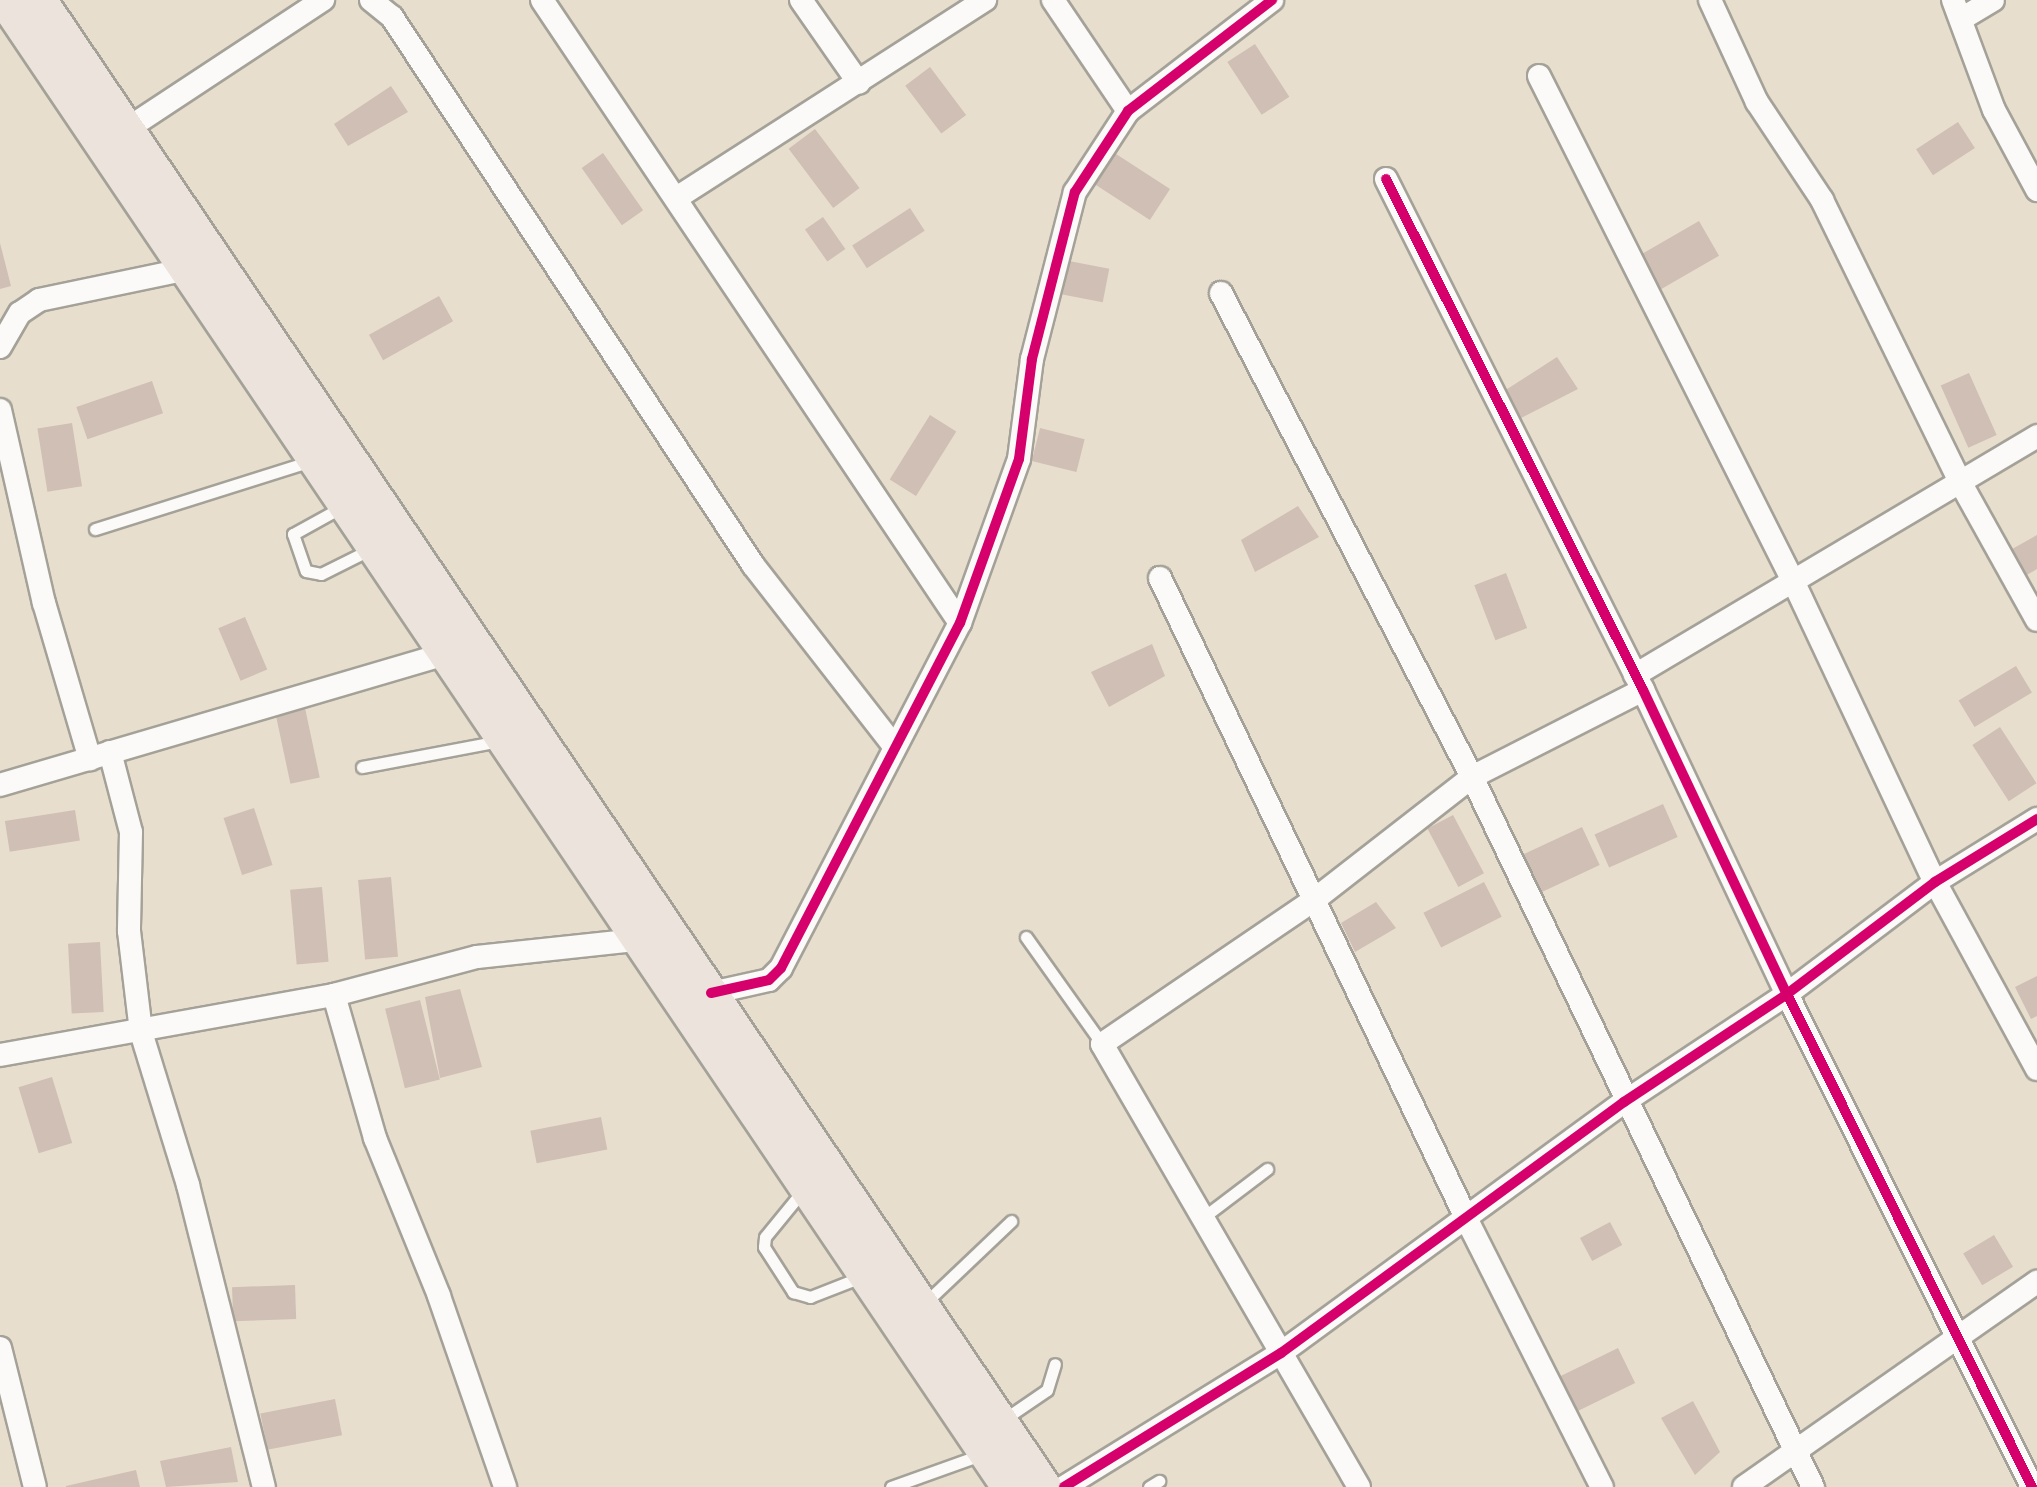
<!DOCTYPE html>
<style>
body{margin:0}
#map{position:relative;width:2037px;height:1487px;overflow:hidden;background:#e8dece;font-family:"Libre Caslon Text",serif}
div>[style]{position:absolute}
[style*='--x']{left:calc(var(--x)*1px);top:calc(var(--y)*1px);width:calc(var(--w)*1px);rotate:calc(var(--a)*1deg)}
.building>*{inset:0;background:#d0bfb4;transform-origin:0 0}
.roads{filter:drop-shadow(2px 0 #a4a298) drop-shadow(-2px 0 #a4a298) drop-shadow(0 2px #a4a298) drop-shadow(0 -2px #a4a298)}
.service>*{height:11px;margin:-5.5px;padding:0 5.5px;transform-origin:5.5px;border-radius:5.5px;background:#fcfaf8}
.minor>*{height:22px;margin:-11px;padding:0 11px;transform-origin:11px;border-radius:11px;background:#fcfaf8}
.trunk>*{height:36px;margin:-18px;padding:0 18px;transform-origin:18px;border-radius:18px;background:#ece4dc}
.cycleway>*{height:10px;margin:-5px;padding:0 5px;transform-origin:5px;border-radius:5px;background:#d6006c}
span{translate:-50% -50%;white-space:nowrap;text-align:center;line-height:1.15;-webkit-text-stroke:6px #fdfcf7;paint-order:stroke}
</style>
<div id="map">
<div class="building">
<i style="left:1255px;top:44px;width:63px;height:33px;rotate:57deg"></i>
<i style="left:930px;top:67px;width:60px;height:31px;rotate:53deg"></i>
<i style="clip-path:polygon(391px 86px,408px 112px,348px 146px,334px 124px)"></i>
<i style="left:1958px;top:122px;width:31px;height:50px;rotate:57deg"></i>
<i style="left:815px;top:129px;width:74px;height:33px;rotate:53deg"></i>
<i style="left:1113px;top:152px;width:68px;height:37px;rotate:33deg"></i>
<i style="left:603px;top:153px;width:70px;height:26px;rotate:55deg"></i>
<i style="left:910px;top:208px;width:27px;height:69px;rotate:57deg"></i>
<i style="left:823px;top:217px;width:39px;height:22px;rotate:55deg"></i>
<i style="left:1699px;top:221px;width:40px;height:69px;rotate:60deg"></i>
<i style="clip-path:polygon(0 243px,11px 286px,0 289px)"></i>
<i style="left:1069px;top:261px;width:41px;height:34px;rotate:11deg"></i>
<i style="left:439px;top:296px;width:29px;height:80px;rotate:61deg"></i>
<i style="clip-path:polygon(1557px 357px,1578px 389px,1517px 420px,1504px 391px)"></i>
<i style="left:1969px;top:373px;width:68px;height:31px;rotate:66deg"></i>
<i style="left:152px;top:381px;width:34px;height:80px;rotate:71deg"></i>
<i style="left:930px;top:415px;width:31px;height:76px;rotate:32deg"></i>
<i style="left:72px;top:423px;width:64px;height:35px;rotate:81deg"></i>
<i style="left:1040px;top:428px;width:46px;height:34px;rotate:14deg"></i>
<i style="clip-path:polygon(1298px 506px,1319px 537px,1255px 572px,1241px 540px)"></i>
<i style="clip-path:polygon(2037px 535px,2037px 569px,2020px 579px,2005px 553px)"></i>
<i style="left:1506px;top:573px;width:59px;height:34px;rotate:69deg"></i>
<i style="left:245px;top:617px;width:57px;height:29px;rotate:67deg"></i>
<i style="clip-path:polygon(1152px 644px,1165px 676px,1109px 707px,1091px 672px)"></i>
<i style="left:2016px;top:666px;width:31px;height:67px;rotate:59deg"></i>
<i style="left:305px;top:708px;width:71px;height:30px;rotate:78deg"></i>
<i style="left:2000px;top:727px;width:67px;height:33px;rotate:57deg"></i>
<i style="left:1663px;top:804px;width:36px;height:75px;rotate:66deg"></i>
<i style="left:254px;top:808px;width:60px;height:32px;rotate:72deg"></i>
<i style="left:75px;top:810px;width:31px;height:71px;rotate:81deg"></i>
<i style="left:1453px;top:815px;width:66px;height:29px;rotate:62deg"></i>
<i style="left:1582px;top:827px;width:42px;height:75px;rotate:65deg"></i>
<i style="left:391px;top:877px;width:80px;height:33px;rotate:85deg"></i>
<i style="left:1484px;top:882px;width:39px;height:68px;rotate:63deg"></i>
<i style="left:322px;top:887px;width:75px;height:32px;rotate:85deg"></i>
<i style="clip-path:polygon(1376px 902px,1396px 928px,1355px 952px,1341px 923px)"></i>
<i style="left:100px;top:942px;width:70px;height:32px;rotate:87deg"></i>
<i style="clip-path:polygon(2037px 976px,2037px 1016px,2031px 1019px,2015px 987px)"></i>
<i style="clip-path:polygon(460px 989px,482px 1067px,440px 1078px,425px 997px)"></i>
<i style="left:420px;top:1000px;width:82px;height:36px;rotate:76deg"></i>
<i style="left:52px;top:1077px;width:69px;height:35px;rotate:73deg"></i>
<i style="left:601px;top:1117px;width:33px;height:72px;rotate:79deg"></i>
<i style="left:1610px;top:1222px;width:26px;height:34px;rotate:62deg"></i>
<i style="left:1994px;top:1235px;width:37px;height:36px;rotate:59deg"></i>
<i style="left:295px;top:1285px;width:34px;height:63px;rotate:88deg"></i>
<i style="left:1618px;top:1348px;width:39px;height:66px;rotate:64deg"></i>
<i style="left:335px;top:1399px;width:37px;height:76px;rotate:79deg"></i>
<i style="clip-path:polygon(1693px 1401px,1720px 1452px,1695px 1475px,1661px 1418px)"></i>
<i style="clip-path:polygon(231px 1447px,238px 1482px,166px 1487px,160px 1461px)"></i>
<i style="clip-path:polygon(136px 1470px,140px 1487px,66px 1487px,66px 1486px)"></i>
</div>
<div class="roads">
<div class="service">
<i style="--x:342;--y:507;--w:56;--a:151.1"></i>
<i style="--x:293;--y:534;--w:39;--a:71"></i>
<i style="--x:306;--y:571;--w:15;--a:11"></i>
<i style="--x:321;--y:574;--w:54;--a:-26.6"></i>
<i style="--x:95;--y:529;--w:226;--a:-17.5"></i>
<i style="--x:362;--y:767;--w:139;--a:-10.7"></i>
<i style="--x:1026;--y:937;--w:131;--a:54.6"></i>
<i style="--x:805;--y:1188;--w:63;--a:129.2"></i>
<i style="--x:765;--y:1237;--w:10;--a:96"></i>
<i style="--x:764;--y:1247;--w:54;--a:57.2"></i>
<i style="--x:793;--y:1292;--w:18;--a:16"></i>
<i style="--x:810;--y:1297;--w:58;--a:-21.3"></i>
<i style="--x:1205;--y:1216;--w:78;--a:-37.2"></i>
<i style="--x:925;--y:1303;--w:119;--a:-43.6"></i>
<i style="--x:1003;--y:1420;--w:53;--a:-34.3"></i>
<i style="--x:1047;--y:1390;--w:27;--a:-73"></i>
<i style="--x:891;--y:1487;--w:98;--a:-19.7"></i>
<i style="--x:1149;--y:1487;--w:12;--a:-31"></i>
</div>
<div class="minor">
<i style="--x:371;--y:0;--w:27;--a:39"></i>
<i style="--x:392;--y:17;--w:656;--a:56.62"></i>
<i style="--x:753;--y:565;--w:228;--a:52.1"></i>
<i style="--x:542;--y:0;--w:750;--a:56.14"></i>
<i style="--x:801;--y:0;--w:101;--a:55.1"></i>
<i style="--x:1053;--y:0;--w:134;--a:56"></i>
<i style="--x:1710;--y:0;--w:112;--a:65.3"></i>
<i style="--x:1757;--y:102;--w:118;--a:56.4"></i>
<i style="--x:1822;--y:200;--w:312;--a:63.9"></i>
<i style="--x:1959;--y:480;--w:160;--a:60.9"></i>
<i style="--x:1953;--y:0;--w:117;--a:69.6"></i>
<i style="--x:1994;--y:110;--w:91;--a:61.7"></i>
<i style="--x:1963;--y:18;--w:35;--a:-31"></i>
<i style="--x:1539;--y:76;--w:568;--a:63.3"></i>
<i style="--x:1794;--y:583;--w:331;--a:64.8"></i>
<i style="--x:1935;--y:882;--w:213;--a:61.4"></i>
<i style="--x:127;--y:129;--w:235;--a:-33.4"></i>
<i style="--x:1386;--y:179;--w:572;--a:63.3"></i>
<i style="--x:1643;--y:690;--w:336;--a:64.7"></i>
<i style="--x:1787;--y:994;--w:551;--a:63.57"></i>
<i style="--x:678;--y:197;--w:365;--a:-32.7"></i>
<i style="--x:1221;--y:293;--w:545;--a:62.59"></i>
<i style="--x:1472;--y:777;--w:788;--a:64.35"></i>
<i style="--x:0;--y:347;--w:39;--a:-60"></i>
<i style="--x:20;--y:313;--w:23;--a:-34"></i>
<i style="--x:39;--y:300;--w:152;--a:-11.8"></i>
<i style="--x:0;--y:410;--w:198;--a:77.2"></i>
<i style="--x:44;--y:603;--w:163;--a:73.6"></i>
<i style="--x:1160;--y:578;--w:712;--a:64.44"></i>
<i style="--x:1467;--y:1220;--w:299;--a:63.2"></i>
<i style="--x:1635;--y:675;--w:468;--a:-30.7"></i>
<i style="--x:110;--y:752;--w:83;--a:75.3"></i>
<i style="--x:131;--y:832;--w:99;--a:91.2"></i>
<i style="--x:129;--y:931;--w:102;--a:83.2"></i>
<i style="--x:141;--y:1032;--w:160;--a:72.9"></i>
<i style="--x:188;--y:1185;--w:311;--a:75.9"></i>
<i style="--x:0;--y:785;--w:465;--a:-16.4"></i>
<i style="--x:711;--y:993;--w:59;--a:-12.6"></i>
<i style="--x:769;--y:980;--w:17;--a:-45"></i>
<i style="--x:781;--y:968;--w:389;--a:-62.6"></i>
<i style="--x:960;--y:623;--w:174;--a:-70.2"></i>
<i style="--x:1019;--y:459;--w:101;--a:-82.6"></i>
<i style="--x:1032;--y:359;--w:172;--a:-75.6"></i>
<i style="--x:1075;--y:192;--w:97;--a:-56.8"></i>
<i style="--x:1128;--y:111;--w:182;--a:-37.6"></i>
<i style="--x:334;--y:995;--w:149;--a:74"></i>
<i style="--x:375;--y:1138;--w:170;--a:67.9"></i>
<i style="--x:439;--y:1296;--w:202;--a:70.9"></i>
<i style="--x:0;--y:1055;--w:339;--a:-10.2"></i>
<i style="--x:334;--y:995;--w:148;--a:-14.9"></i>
<i style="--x:477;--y:957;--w:161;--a:-6.1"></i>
<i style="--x:0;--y:1348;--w:143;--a:75.9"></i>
<i style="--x:1064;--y:1487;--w:255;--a:-31.7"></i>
<i style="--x:1281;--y:1353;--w:425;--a:-36.2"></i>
<i style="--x:1624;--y:1102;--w:196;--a:-33.5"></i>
<i style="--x:1787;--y:994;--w:186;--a:-37.1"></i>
<i style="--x:1935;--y:882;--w:120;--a:-31.7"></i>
<i style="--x:1359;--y:1487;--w:512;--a:-120.12"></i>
<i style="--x:1102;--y:1044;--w:256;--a:-34.2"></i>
<i style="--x:1314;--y:900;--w:200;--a:-37.9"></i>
<i style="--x:1472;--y:777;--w:192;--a:-27"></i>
<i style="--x:1744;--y:1487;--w:358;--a:-35"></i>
</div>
<div class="trunk">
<i style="--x:6;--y:0;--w:1794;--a:55.97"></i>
<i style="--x:38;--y:0;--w:1795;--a:55.95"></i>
</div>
</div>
<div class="cycleway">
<i style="--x:1386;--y:179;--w:572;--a:63.3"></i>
<i style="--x:1643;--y:690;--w:336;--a:64.7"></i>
<i style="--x:1787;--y:994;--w:551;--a:63.57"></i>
<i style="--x:711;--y:993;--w:59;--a:-12.6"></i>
<i style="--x:769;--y:980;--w:17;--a:-45"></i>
<i style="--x:781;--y:968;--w:389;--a:-62.6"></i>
<i style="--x:960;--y:623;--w:174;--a:-70.2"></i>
<i style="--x:1019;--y:459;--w:101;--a:-82.6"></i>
<i style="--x:1032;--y:359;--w:172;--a:-75.6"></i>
<i style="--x:1075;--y:192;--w:97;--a:-56.8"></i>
<i style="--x:1128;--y:111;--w:182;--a:-37.6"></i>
<i style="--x:1064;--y:1487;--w:255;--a:-31.7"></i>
<i style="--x:1281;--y:1353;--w:425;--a:-36.2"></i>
<i style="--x:1624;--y:1102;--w:196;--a:-33.5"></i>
<i style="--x:1787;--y:994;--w:186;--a:-37.1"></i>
<i style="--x:1935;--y:882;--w:120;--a:-31.7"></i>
</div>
</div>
